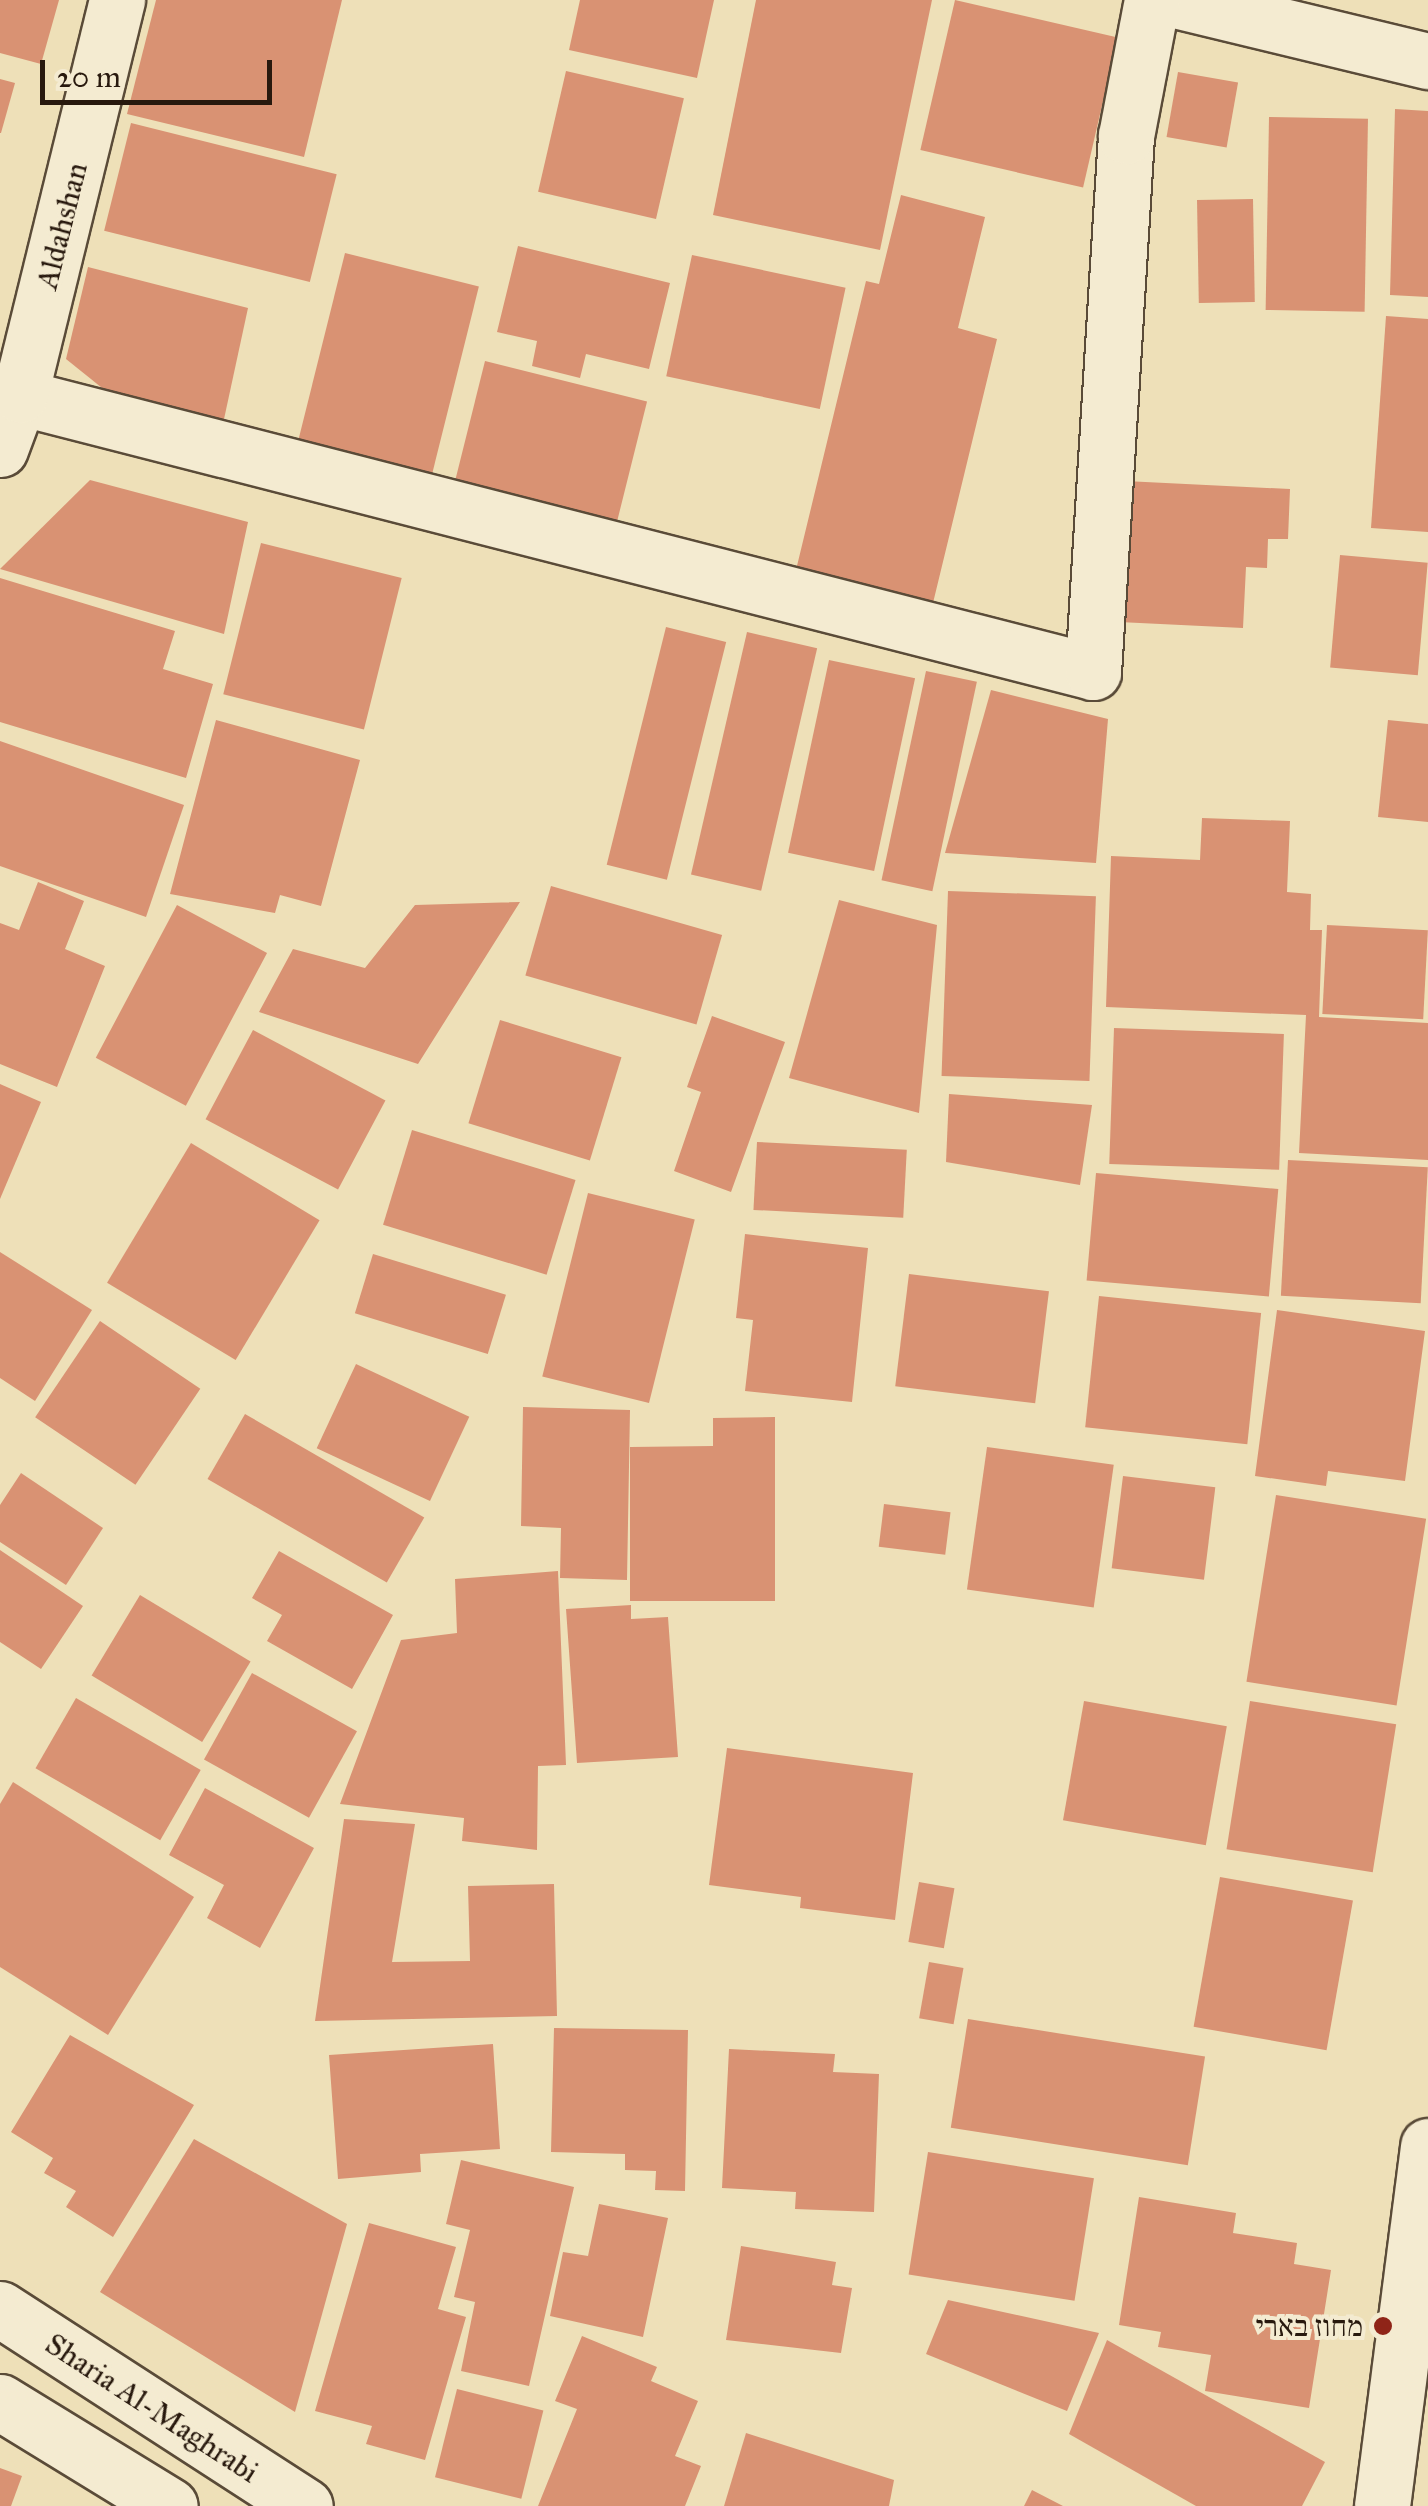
<!DOCTYPE html>
<meta charset="utf-8">
<style>
body{margin:0}
#map{position:relative;width:1428px;height:2506px;overflow:hidden;background:#eee0b8;font-family:"IM FELL Great Primer","Frank Ruhl Libre",serif}
div>[style]{position:absolute}
[style*='--x']{left:calc(var(--x)*1px);top:calc(var(--y)*1px);width:calc(var(--w)*1px);rotate:calc(var(--a)*1deg)}
.building>*{inset:0;background:#d99273;transform-origin:0 0}
.roads{filter:drop-shadow(2px 0 #5a4b38) drop-shadow(-2px 0 #5a4b38) drop-shadow(0 2px #5a4b38) drop-shadow(0 -2px #5a4b38)}
.minor>*{height:55px;margin:-27.5px;padding:0 27.5px;transform-origin:27.5px;border-radius:27.5px;background:#f4ebd1}
.secondary>*{height:55px;margin:-27.5px;padding:0 27.5px;transform-origin:27.5px;border-radius:27.5px;background:#f4ebd1}
.dots>*{width:28px;height:28px;translate:-50% -50%;box-sizing:border-box;border:5px solid #f4ebd1;border-radius:50%}
span{translate:-50% -50%;white-space:nowrap;text-align:center;line-height:1.15;-webkit-text-stroke:8px #f4ebd1;paint-order:stroke}
.street-label{font-size:30px;color:#28190e}
.poi-label{font-size:30px;color:#28190e}
.right{translate:-100% -50%;text-align:right}
.scale{position:absolute;left:40px;top:60px;width:232px;height:45px;box-sizing:border-box;border:5px solid #28190e;border-top:0;padding-left:12px;font-size:30px;line-height:35px;white-space:nowrap;color:#28190e;-webkit-text-stroke:8px #f4ebd1;paint-order:stroke}
</style>
<div id="map">
<div class="building">
<i style="clip-path:polygon(0 0,59px 0,41px 64px,0 53px)"></i>
<i style="clip-path:polygon(156px 0,342px 0,304px 157px,127px 114px)"></i>
<i style="clip-path:polygon(580px 0,714px 0,697px 78px,569px 50px)"></i>
<i style="clip-path:polygon(756px 0,932px 0,880px 250px,713px 215px)"></i>
<i style="left:955px;top:0;width:167px;height:154px;rotate:13deg"></i>
<i style="left:566px;top:71px;width:121px;height:124px;rotate:13deg"></i>
<i style="left:1178px;top:72px;width:61px;height:66px;rotate:10deg"></i>
<i style="clip-path:polygon(0 79px,15px 83px,1px 133px,0 133px)"></i>
<i style="clip-path:polygon(1395px 109px,1428px 111px,1428px 297px,1390px 295px)"></i>
<i style="left:1269px;top:117px;width:99px;height:193px;rotate:1deg"></i>
<i style="left:131px;top:123px;width:212px;height:111px;rotate:14deg"></i>
<i style="clip-path:polygon(901px 195px,985px 217px,958px 328px,997px 339px,933px 603px,796px 570px,866px 281px,879px 284px)"></i>
<i style="left:1253px;top:199px;width:103px;height:56px;rotate:89deg"></i>
<i style="clip-path:polygon(518px 246px,670px 283px,649px 369px,586px 354px,580px 378px,532px 366px,537px 341px,497px 332px)"></i>
<i style="left:345px;top:253px;width:138px;height:204px;rotate:14deg"></i>
<i style="left:692px;top:255px;width:157px;height:124px;rotate:12deg"></i>
<i style="clip-path:polygon(88px 267px,248px 308px,221px 433px,137px 416px,66px 359px)"></i>
<i style="clip-path:polygon(1386px 316px,1428px 319px,1428px 532px,1371px 528px)"></i>
<i style="left:485px;top:361px;width:167px;height:128px;rotate:14deg"></i>
<i style="clip-path:polygon(90px 480px,248px 522px,224px 634px,0 569px)"></i>
<i style="clip-path:polygon(1125px 481px,1290px 489px,1288px 539px,1268px 539px,1267px 568px,1246px 567px,1243px 628px,1119px 622px)"></i>
<i style="left:261px;top:543px;width:145px;height:156px;rotate:14deg"></i>
<i style="left:1340px;top:555px;width:88px;height:113px;rotate:5deg"></i>
<i style="clip-path:polygon(0 578px,175px 631px,163px 669px,213px 684px,186px 778px,0 722px)"></i>
<i style="left:666px;top:627px;width:62px;height:245px;rotate:14deg"></i>
<i style="left:747px;top:632px;width:72px;height:249px;rotate:13deg"></i>
<i style="left:829px;top:660px;width:88px;height:197px;rotate:12deg"></i>
<i style="left:926px;top:671px;width:52px;height:214px;rotate:12deg"></i>
<i style="clip-path:polygon(991px 690px,1108px 719px,1096px 863px,945px 853px)"></i>
<i style="clip-path:polygon(216px 720px,360px 760px,321px 906px,280px 895px,275px 913px,170px 894px)"></i>
<i style="clip-path:polygon(1388px 720px,1428px 724px,1428px 822px,1378px 817px)"></i>
<i style="clip-path:polygon(0 741px,184px 805px,146px 917px,0 866px)"></i>
<i style="clip-path:polygon(1202px 818px,1290px 821px,1287px 892px,1311px 894px,1310px 930px,1322px 930px,1319px 1017px,1428px 1023px,1428px 1160px,1299px 1153px,1306px 1015px,1106px 1007px,1111px 856px,1200px 860px)"></i>
<i style="clip-path:polygon(38px 882px,84px 901px,65px 949px,105px 966px,57px 1087px,0 1064px,0 923px,19px 930px)"></i>
<i style="left:551px;top:886px;width:178px;height:93px;rotate:16deg"></i>
<i style="left:948px;top:891px;width:148px;height:185px;rotate:2deg"></i>
<i style="clip-path:polygon(839px 900px,937px 925px,919px 1113px,789px 1078px)"></i>
<i style="clip-path:polygon(520px 902px,418px 1064px,259px 1012px,293px 949px,365px 968px,415px 905px)"></i>
<i style="left:177px;top:905px;width:102px;height:173px;rotate:28deg"></i>
<i style="left:1327px;top:925px;width:101px;height:89px;rotate:3deg"></i>
<i style="clip-path:polygon(712px 1016px,785px 1042px,731px 1192px,674px 1171px,701px 1092px,687px 1087px)"></i>
<i style="left:500px;top:1020px;width:127px;height:108px;rotate:17deg"></i>
<i style="left:1114px;top:1028px;width:170px;height:136px;rotate:2deg"></i>
<i style="left:253px;top:1030px;width:150px;height:101px;rotate:28deg"></i>
<i style="clip-path:polygon(0 1084px,41px 1102px,0 1199px)"></i>
<i style="clip-path:polygon(949px 1094px,1092px 1105px,1080px 1185px,946px 1162px)"></i>
<i style="left:412px;top:1130px;width:171px;height:99px;rotate:17deg"></i>
<i style="left:757px;top:1142px;width:150px;height:68px;rotate:3deg"></i>
<i style="left:191px;top:1143px;width:150px;height:163px;rotate:31deg"></i>
<i style="left:1288px;top:1160px;width:140px;height:136px;rotate:3deg"></i>
<i style="left:1096px;top:1173px;width:183px;height:108px;rotate:5deg"></i>
<i style="left:588px;top:1193px;width:110px;height:189px;rotate:14deg"></i>
<i style="clip-path:polygon(745px 1234px,868px 1248px,852px 1402px,745px 1391px,753px 1320px,736px 1318px)"></i>
<i style="clip-path:polygon(0 1252px,92px 1310px,35px 1401px,0 1378px)"></i>
<i style="left:373px;top:1254px;width:139px;height:62px;rotate:17deg"></i>
<i style="left:909px;top:1274px;width:141px;height:113px;rotate:7deg"></i>
<i style="left:1099px;top:1296px;width:163px;height:132px;rotate:6deg"></i>
<i style="clip-path:polygon(1277px 1310px,1425px 1331px,1405px 1481px,1328px 1471px,1326px 1486px,1255px 1476px)"></i>
<i style="left:100px;top:1321px;width:121px;height:116px;rotate:34deg"></i>
<i style="left:356px;top:1364px;width:125px;height:93px;rotate:25deg"></i>
<i style="clip-path:polygon(523px 1407px,630px 1410px,627px 1580px,560px 1578px,561px 1528px,521px 1526px)"></i>
<i style="left:245px;top:1414px;width:207px;height:75px;rotate:30deg"></i>
<i style="clip-path:polygon(775px 1417px,775px 1601px,630px 1601px,630px 1447px,713px 1446px,713px 1418px)"></i>
<i style="left:987px;top:1447px;width:128px;height:144px;rotate:8deg"></i>
<i style="clip-path:polygon(21px 1473px,103px 1528px,66px 1585px,0 1542px,0 1505px)"></i>
<i style="left:1123px;top:1476px;width:93px;height:93px;rotate:7deg"></i>
<i style="left:1276px;top:1495px;width:152px;height:189px;rotate:9deg"></i>
<i style="left:884px;top:1504px;width:67px;height:43px;rotate:7deg"></i>
<i style="clip-path:polygon(0 1550px,83px 1606px,41px 1669px,0 1642px)"></i>
<i style="clip-path:polygon(279px 1551px,393px 1615px,352px 1689px,267px 1641px,282px 1615px,252px 1598px)"></i>
<i style="clip-path:polygon(558px 1571px,566px 1765px,538px 1766px,537px 1850px,462px 1841px,464px 1818px,340px 1804px,401px 1640px,457px 1633px,455px 1579px)"></i>
<i style="left:140px;top:1595px;width:129px;height:94px;rotate:31deg"></i>
<i style="clip-path:polygon(631px 1605px,631px 1619px,668px 1617px,678px 1757px,577px 1763px,566px 1609px)"></i>
<i style="left:252px;top:1673px;width:120px;height:99px;rotate:29deg"></i>
<i style="left:76px;top:1698px;width:144px;height:81px;rotate:30deg"></i>
<i style="left:1084px;top:1701px;width:145px;height:121px;rotate:10deg"></i>
<i style="left:1250px;top:1701px;width:148px;height:150px;rotate:9deg"></i>
<i style="clip-path:polygon(727px 1748px,913px 1773px,895px 1920px,800px 1908px,801px 1897px,709px 1885px)"></i>
<i style="clip-path:polygon(13px 1782px,194px 1897px,108px 2035px,0 1967px,0 1804px)"></i>
<i style="clip-path:polygon(205px 1788px,314px 1848px,260px 1948px,207px 1918px,224px 1885px,169px 1855px)"></i>
<i style="clip-path:polygon(344px 1819px,415px 1824px,392px 1962px,470px 1961px,468px 1886px,554px 1884px,557px 2016px,315px 2021px)"></i>
<i style="left:1220px;top:1877px;width:135px;height:152px;rotate:10deg"></i>
<i style="left:919px;top:1882px;width:36px;height:61px;rotate:10deg"></i>
<i style="left:929px;top:1962px;width:35px;height:57px;rotate:10deg"></i>
<i style="left:968px;top:2019px;width:240px;height:110px;rotate:9deg"></i>
<i style="clip-path:polygon(554px 2028px,688px 2030px,685px 2191px,655px 2190px,656px 2171px,625px 2170px,625px 2154px,551px 2152px)"></i>
<i style="clip-path:polygon(70px 2035px,194px 2105px,113px 2237px,66px 2207px,76px 2191px,44px 2173px,53px 2158px,11px 2132px)"></i>
<i style="clip-path:polygon(493px 2044px,500px 2149px,420px 2154px,421px 2172px,338px 2179px,329px 2055px)"></i>
<i style="clip-path:polygon(729px 2049px,835px 2054px,833px 2072px,879px 2074px,874px 2212px,795px 2209px,796px 2192px,722px 2188px)"></i>
<i style="clip-path:polygon(194px 2139px,347px 2224px,295px 2412px,100px 2292px)"></i>
<i style="left:928px;top:2152px;width:168px;height:124px;rotate:9deg"></i>
<i style="clip-path:polygon(461px 2160px,574px 2187px,529px 2386px,461px 2371px,475px 2302px,454px 2297px,470px 2230px,446px 2224px)"></i>
<i style="clip-path:polygon(1139px 2197px,1236px 2213px,1233px 2233px,1297px 2243px,1294px 2264px,1331px 2270px,1309px 2408px,1205px 2391px,1211px 2355px,1158px 2347px,1161px 2332px,1119px 2325px)"></i>
<i style="clip-path:polygon(599px 2204px,668px 2218px,643px 2337px,550px 2316px,563px 2252px,588px 2256px)"></i>
<i style="clip-path:polygon(369px 2223px,456px 2247px,438px 2309px,466px 2317px,425px 2460px,366px 2444px,372px 2426px,315px 2411px)"></i>
<i style="clip-path:polygon(741px 2246px,836px 2262px,832px 2285px,852px 2288px,841px 2353px,726px 2340px)"></i>
<i style="clip-path:polygon(948px 2300px,1099px 2333px,1067px 2411px,926px 2354px)"></i>
<i style="clip-path:polygon(582px 2336px,657px 2367px,651px 2381px,698px 2401px,675px 2456px,701px 2466px,685px 2506px,538px 2506px,577px 2409px,555px 2401px)"></i>
<i style="clip-path:polygon(1107px 2340px,1325px 2462px,1302px 2506px,1196px 2506px,1069px 2434px)"></i>
<i style="left:457px;top:2389px;width:89px;height:91px;rotate:14deg"></i>
<i style="clip-path:polygon(746px 2433px,894px 2480px,889px 2506px,724px 2506px)"></i>
<i style="clip-path:polygon(0 2468px,22px 2476px,11px 2506px,0 2506px)"></i>
<i style="clip-path:polygon(1032px 2490px,1063px 2506px,1024px 2506px)"></i>
</div>
<div class="roads">
<div class="minor">
<i style="--x:1175;--y:0;--w:260;--a:13.6"></i>
<i style="--x:0;--y:392;--w:1128;--a:14.37"></i>
<i style="--x:1093;--y:672;--w:537;--a:-86.48"></i>
<i style="--x:1126;--y:136;--w:138;--a:-79.2"></i>
<i style="--x:0;--y:449;--w:58;--a:-69.7"></i>
<i style="--x:20;--y:395;--w:407;--a:-76.2"></i>
<i style="--x:1382;--y:2506;--w:363;--a:-82.7"></i>
</div>
<div class="secondary">
<i style="--x:0;--y:2309;--w:363;--a:32.9"></i>
<i style="--x:0;--y:2402;--w:199;--a:31.5"></i>
</div>
</div>
<div class="dots">
<i style="left:1383px;top:2326px;background:#8f2418"></i>
</div>
<div class="street-label">
<span style="left:62px;top:226px;rotate:-76deg">Aldahshan</span>
<span style="left:152px;top:2408px;rotate:33deg">Sharia Al-Maghrabi</span>
</div>
<div class="poi-label">
<span class="right" style="left:1363px;top:2326px">מחוז בארי</span>
</div>
<div class="scale">20 m</div>
</div>
